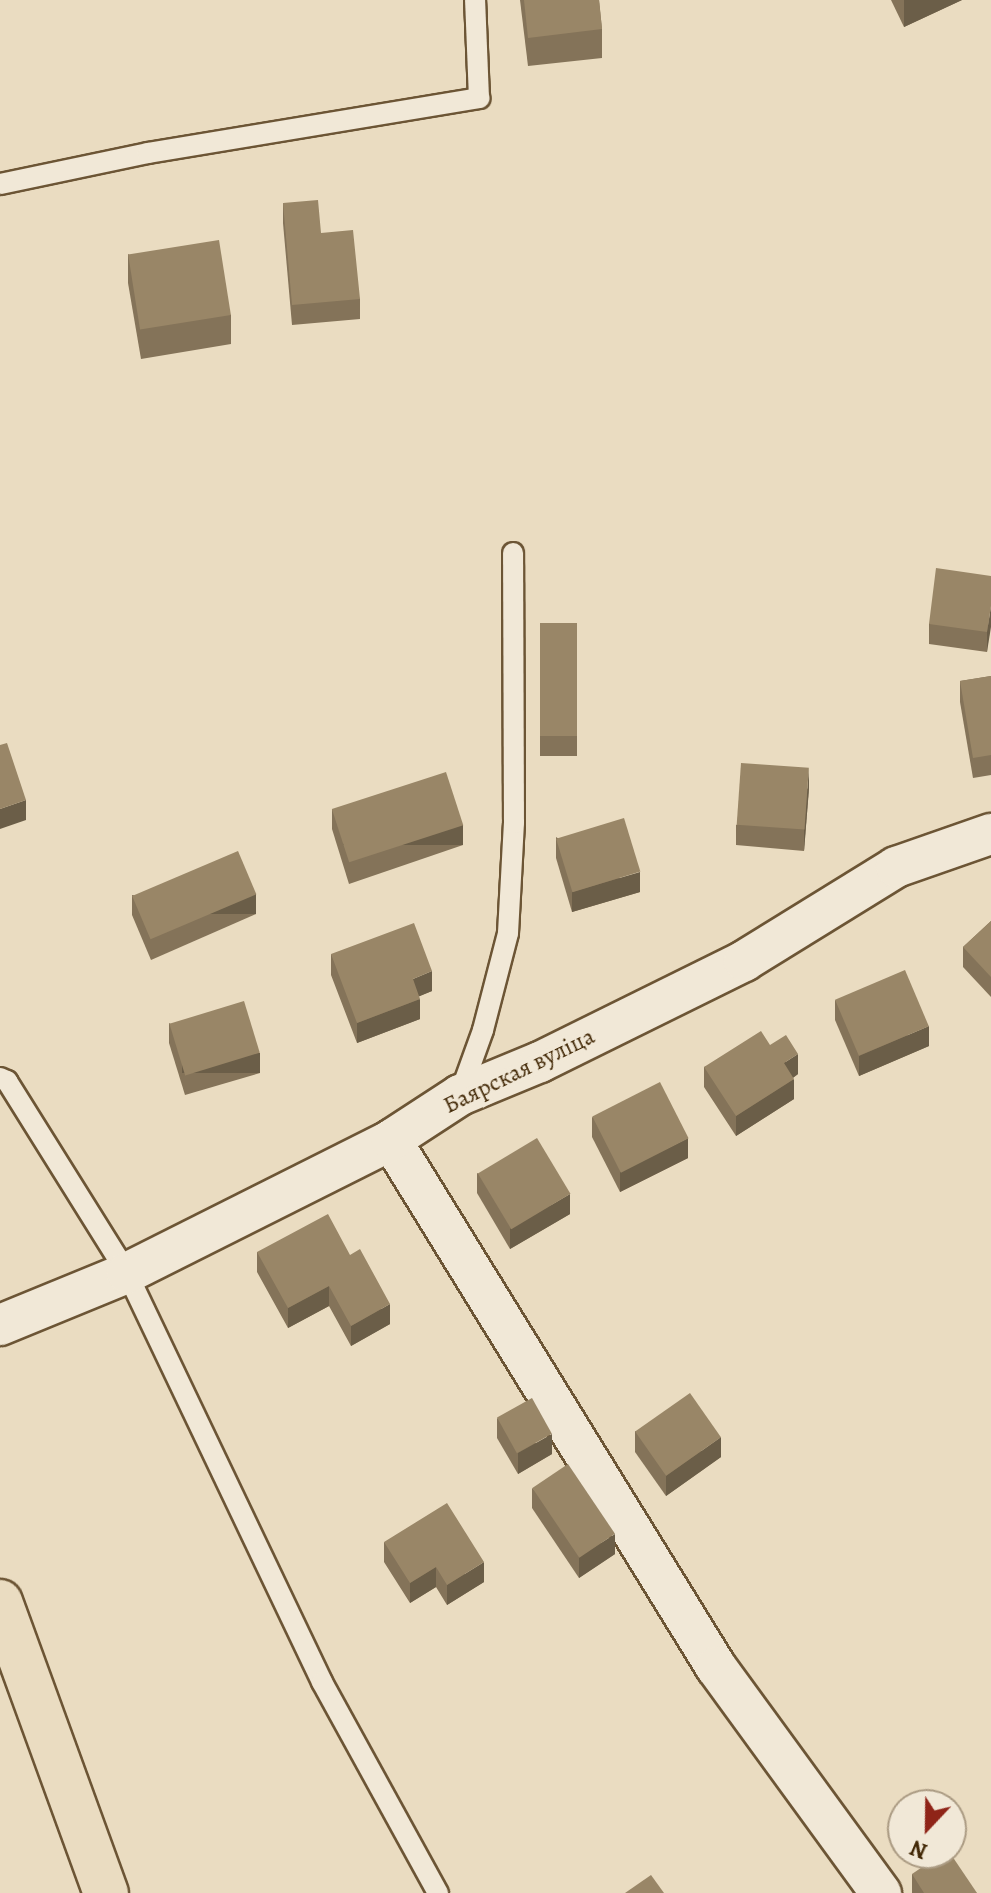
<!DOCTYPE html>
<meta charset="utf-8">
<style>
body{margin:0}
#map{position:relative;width:991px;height:1893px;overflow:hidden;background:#eadcc1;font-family:Alegreya,serif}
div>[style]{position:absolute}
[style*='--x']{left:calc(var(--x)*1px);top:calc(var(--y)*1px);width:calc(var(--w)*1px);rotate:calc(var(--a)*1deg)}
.roads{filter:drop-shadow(2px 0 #6c5535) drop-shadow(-2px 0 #6c5535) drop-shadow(0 2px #6c5535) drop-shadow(0 -2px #6c5535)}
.lane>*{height:20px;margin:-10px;padding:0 10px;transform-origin:10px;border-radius:10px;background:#f1e8d7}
.street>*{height:40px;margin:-20px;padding:0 20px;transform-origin:20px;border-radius:20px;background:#f1e8d7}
.primary>*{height:44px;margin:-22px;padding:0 22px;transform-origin:22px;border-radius:22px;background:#eadcc1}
.wall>*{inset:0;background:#847359;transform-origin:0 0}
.shaded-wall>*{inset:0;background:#6b5e48;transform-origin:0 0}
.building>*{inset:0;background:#998667;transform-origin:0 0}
span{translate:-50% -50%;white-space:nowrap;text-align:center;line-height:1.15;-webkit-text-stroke:7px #f1e8d7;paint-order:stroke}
.street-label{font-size:24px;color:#422806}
.north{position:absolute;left:887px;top:1789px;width:80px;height:80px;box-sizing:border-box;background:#f1e8d7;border:2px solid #ab9b83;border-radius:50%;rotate:202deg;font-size:22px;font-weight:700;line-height:32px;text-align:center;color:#422806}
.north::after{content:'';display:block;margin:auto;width:28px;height:36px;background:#8f2418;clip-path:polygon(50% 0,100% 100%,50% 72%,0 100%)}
</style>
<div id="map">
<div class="roads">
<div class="lane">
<i style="--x:0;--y:184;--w:151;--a:-11.8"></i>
<i style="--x:148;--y:153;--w:336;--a:-9.4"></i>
<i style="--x:479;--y:98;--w:98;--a:-92.3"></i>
<i style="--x:0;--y:1078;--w:8;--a:23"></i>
<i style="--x:7;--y:1081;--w:226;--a:58"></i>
<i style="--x:127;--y:1273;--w:453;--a:64.5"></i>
<i style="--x:322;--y:1682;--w:241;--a:61.2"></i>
<i style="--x:460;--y:1094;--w:68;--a:-70.2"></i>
<i style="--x:483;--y:1030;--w:100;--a:-75.5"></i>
<i style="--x:508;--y:933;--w:110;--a:-86.9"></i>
<i style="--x:514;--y:823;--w:270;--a:-90.2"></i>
</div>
<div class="street">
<i style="--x:391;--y:1140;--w:619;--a:58.34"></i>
<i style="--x:716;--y:1667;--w:280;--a:53.9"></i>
<i style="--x:0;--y:1325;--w:137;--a:-22.3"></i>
<i style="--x:127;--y:1273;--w:296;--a:-26.7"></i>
<i style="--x:391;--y:1140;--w:82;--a:-33.1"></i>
<i style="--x:460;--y:1095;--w:87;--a:-22.4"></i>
<i style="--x:540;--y:1062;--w:228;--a:-26.3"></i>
<i style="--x:744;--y:961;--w:179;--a:-31.7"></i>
<i style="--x:896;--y:867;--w:101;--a:-19.2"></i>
</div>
<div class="primary">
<i style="--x:0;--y:1602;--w:310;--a:70"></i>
</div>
</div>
<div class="wall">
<i style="clip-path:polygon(520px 0,599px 0,602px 29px,602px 58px,528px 66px)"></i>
<i style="clip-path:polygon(891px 0,962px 0,904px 27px)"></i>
<i style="clip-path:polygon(283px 203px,321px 233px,360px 299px,360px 319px,292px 325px,283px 223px)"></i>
<i style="clip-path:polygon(128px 254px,231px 315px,231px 344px,141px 359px,128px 283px)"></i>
<i style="clip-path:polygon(991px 576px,987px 652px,929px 644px,929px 624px)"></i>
<i style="left:540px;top:623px;width:37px;height:133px"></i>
<i style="clip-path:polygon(991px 676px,991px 775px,973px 778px,960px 702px,960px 681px)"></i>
<i style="clip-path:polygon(809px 788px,804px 851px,736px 845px,736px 825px)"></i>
<i style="clip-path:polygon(332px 809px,463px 845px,349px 884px,332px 829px)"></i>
<i style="clip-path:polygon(556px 837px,640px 892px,572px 912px,556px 858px)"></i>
<i style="clip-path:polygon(132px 895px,256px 914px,151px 960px,132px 915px)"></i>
<i style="clip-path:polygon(991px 921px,991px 997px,963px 967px,963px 947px)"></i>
<i style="clip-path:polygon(331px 954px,432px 991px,419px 996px,420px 1019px,357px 1043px,331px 975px)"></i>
<i style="clip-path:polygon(835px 1000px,929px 1046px,859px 1076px,835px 1020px)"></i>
<i style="clip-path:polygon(169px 1023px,260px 1073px,185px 1095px,169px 1043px)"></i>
<i style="clip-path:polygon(770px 1045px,798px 1074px,793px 1078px,794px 1099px,736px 1136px,704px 1087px,704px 1067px)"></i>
<i style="clip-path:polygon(592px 1117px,688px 1158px,620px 1192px,592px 1137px)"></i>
<i style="clip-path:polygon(477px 1173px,570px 1214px,510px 1249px,477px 1193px)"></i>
<i style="clip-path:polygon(257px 1252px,350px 1255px,390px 1324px,351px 1346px,329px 1306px,288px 1328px,257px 1272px)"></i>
<i style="clip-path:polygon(497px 1418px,552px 1454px,518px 1474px,497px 1438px)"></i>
<i style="clip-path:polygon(635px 1431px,721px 1457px,666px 1496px,635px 1452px)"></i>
<i style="clip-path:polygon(532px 1488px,615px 1554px,579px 1578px,532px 1508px)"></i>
<i style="clip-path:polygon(384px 1542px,484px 1582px,447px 1605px,436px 1587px,410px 1603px,384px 1562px)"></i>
<i style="clip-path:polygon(912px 1874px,977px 1893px,912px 1893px)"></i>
</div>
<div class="shaded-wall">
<i style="clip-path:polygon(904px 0,962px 0,904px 27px)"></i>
<i style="clip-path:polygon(991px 606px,991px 627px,987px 652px,987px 632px)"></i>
<i style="clip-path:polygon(809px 768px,809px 788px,804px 851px,804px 831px)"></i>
<i style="clip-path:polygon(26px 800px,26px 820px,0 829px,0 809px)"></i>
<i style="left:463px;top:825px;width:20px;height:120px;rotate:90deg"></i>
<i style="clip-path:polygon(640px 872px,640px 892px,572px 912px,572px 892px)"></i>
<i style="left:256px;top:894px;width:20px;height:115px;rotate:90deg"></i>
<i style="clip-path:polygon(432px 971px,432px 991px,413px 999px,413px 979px)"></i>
<i style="clip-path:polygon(420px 999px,420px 1019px,357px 1043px,357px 1023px)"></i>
<i style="clip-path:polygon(929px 1026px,929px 1046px,859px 1076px,859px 1056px)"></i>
<i style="left:260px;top:1053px;width:20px;height:78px;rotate:90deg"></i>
<i style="clip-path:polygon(798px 1054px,798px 1074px,784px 1084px,784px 1063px)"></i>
<i style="clip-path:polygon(794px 1079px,794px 1099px,736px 1136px,736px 1116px)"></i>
<i style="clip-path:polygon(688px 1138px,688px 1158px,620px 1192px,620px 1172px)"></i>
<i style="clip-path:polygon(570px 1194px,570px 1214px,510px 1249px,510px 1229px)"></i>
<i style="clip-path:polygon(329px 1286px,329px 1306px,288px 1328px,288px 1308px)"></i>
<i style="clip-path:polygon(390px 1304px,390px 1324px,351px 1346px,351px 1326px)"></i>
<i style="clip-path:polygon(552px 1434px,552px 1454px,518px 1474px,518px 1453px)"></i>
<i style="clip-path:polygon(721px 1437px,721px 1457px,666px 1496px,666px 1476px)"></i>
<i style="clip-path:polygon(615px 1534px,615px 1554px,579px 1578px,579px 1557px)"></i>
<i style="clip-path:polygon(484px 1562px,484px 1582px,447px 1605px,447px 1585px)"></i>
<i style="clip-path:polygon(436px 1567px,436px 1587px,410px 1603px,410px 1583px)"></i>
</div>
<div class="building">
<i style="clip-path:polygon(524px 0,599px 0,602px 29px,528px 38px)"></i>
<i style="clip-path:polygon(318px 200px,321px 233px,353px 230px,360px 299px,292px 305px,283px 203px)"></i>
<i style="left:219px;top:240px;width:76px;height:92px;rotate:81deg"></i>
<i style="clip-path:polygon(936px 568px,991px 576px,991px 606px,987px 632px,929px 624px)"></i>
<i style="left:540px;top:623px;width:37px;height:113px"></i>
<i style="clip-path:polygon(991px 676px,991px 755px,973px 758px,960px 681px)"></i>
<i style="clip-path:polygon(7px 743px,26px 800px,0 809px,0 745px)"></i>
<i style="left:741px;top:763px;width:68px;height:62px;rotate:4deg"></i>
<i style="left:446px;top:772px;width:56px;height:120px;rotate:72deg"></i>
<i style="left:624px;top:818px;width:56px;height:71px;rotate:73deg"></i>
<i style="left:238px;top:851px;width:47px;height:115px;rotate:67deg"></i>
<i style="clip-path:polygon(991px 921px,991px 977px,963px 947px)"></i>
<i style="clip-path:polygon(414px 923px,432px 971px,413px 979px,420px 999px,357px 1023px,331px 954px)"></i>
<i style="left:905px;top:970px;width:61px;height:76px;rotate:67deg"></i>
<i style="left:244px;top:1001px;width:54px;height:78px;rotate:73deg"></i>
<i style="clip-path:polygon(761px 1031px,770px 1045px,786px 1035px,798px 1054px,784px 1063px,794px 1079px,736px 1116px,704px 1067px)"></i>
<i style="left:660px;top:1082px;width:63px;height:76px;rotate:63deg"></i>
<i style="left:537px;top:1138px;width:65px;height:69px;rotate:59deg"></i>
<i style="clip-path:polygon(328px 1214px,350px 1255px,360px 1249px,390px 1304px,351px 1326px,329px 1286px,288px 1308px,257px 1252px)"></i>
<i style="left:690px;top:1393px;width:54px;height:67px;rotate:55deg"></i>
<i style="left:532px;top:1398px;width:41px;height:40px;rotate:61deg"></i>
<i style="left:568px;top:1464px;width:84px;height:43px;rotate:56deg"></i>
<i style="clip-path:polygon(447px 1503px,484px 1562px,447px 1585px,436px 1567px,410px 1583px,384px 1542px)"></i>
<i style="clip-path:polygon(943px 1853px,950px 1853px,977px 1893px,924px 1893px,912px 1874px)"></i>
<i style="clip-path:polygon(651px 1875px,664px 1893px,625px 1893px)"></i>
</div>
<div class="street-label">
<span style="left:519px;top:1071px;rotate:-26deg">Баярская вуліца</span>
</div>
<div class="north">N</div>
</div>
